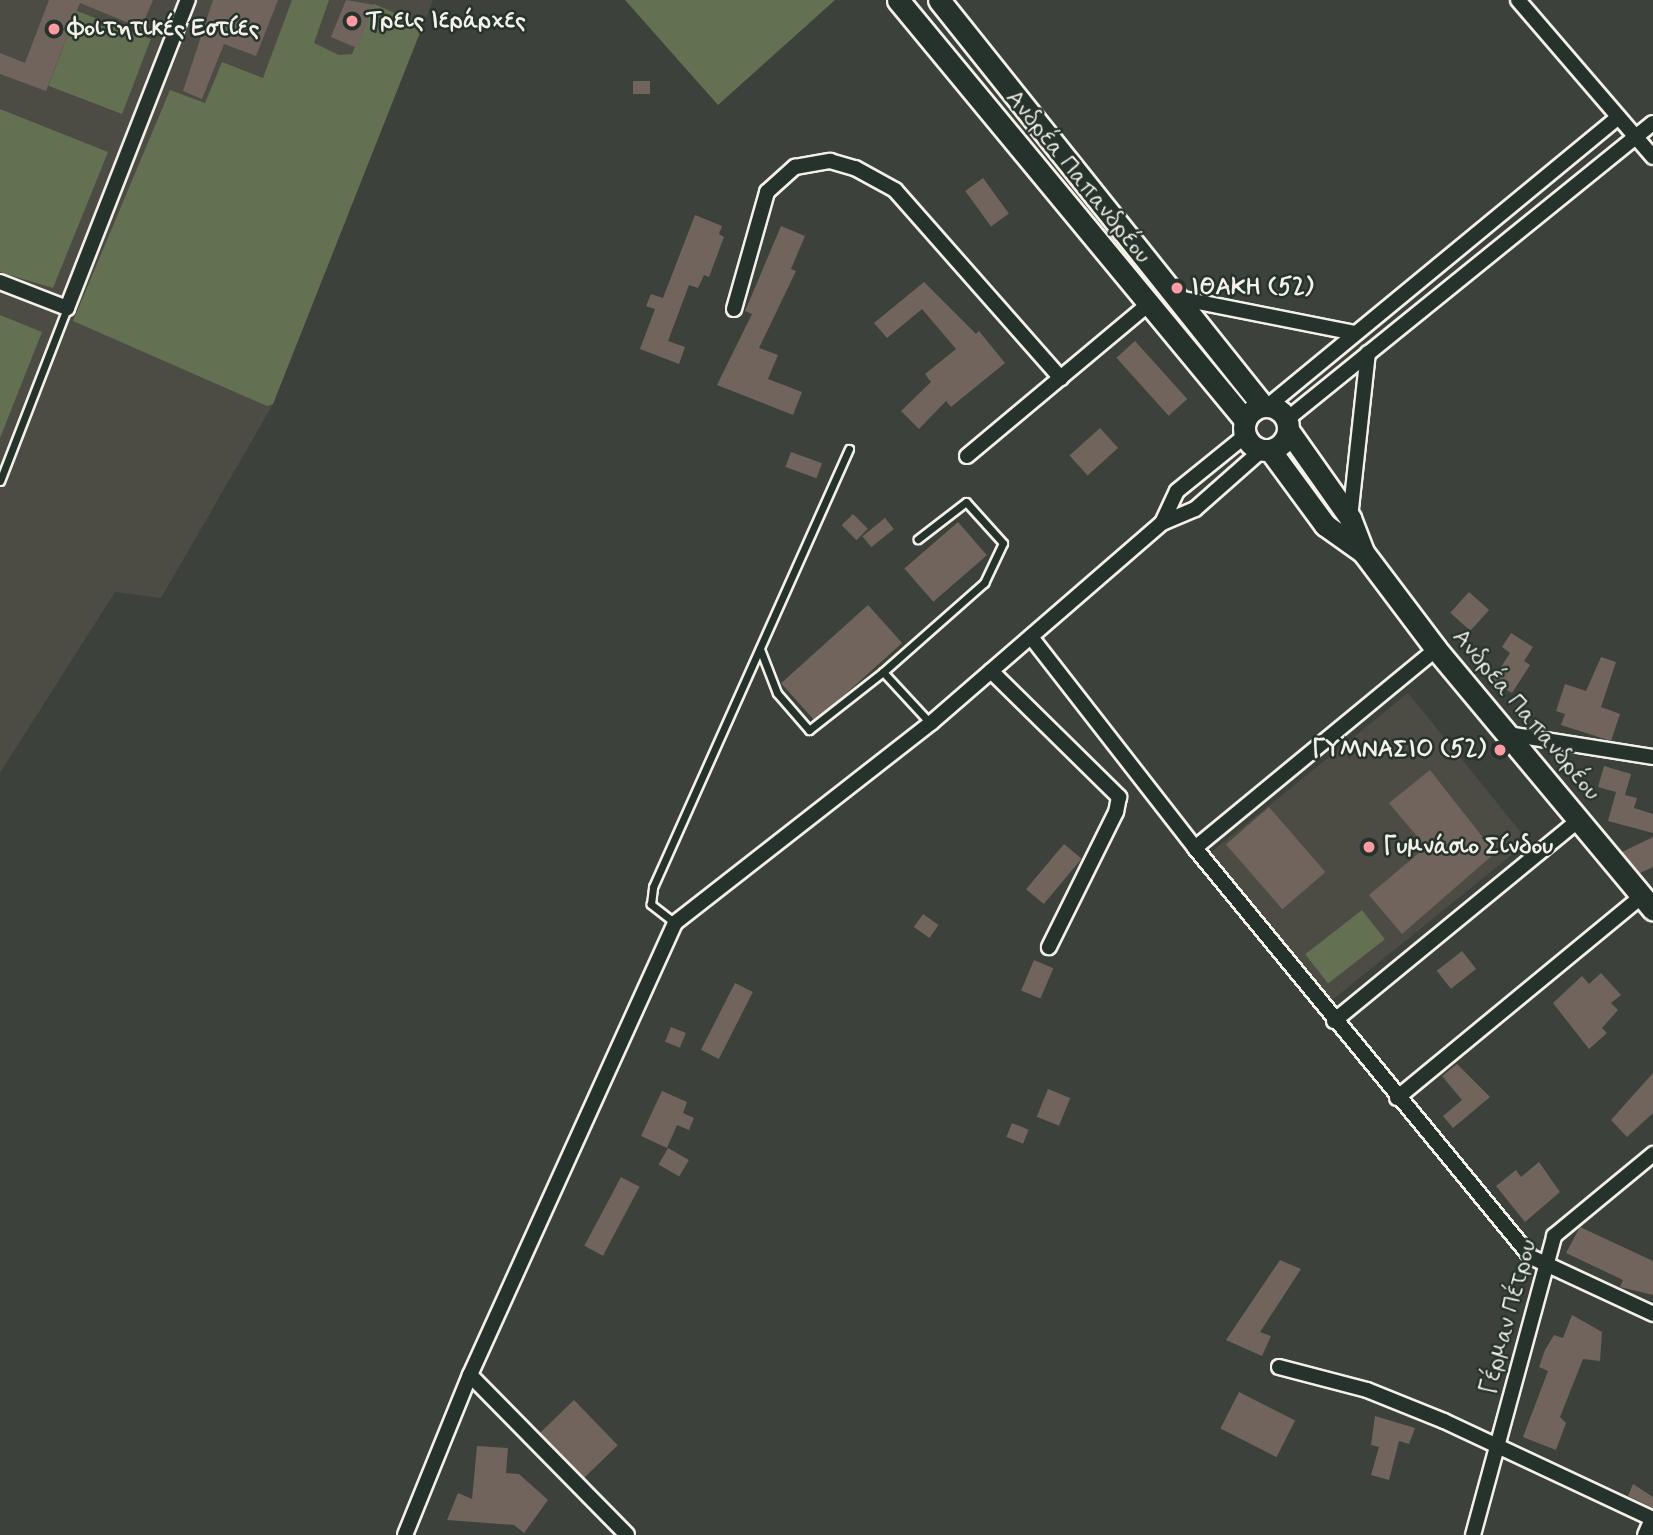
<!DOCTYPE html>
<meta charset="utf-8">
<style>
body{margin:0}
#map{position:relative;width:1653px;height:1535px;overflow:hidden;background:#3c423b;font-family:Mynerve,sans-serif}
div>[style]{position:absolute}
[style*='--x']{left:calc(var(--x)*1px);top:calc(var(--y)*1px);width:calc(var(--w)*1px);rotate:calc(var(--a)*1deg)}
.built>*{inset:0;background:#4c4c45;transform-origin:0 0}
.green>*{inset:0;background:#637051;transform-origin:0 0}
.building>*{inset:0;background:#70645c;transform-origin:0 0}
.roads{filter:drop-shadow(2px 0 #f4f1e8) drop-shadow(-2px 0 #f4f1e8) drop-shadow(0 2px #f4f1e8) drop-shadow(0 -2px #f4f1e8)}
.lane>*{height:7px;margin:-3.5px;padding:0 3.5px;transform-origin:3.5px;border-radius:3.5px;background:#26332d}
.street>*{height:14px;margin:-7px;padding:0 7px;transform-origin:7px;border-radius:7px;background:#26332d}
.secondary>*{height:21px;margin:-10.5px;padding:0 10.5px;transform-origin:10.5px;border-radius:10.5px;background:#26332d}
.secondary>.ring{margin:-10.5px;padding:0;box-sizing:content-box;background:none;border:21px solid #26332d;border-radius:50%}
.dots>*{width:19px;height:19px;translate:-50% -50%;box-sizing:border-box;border:4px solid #26332d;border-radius:50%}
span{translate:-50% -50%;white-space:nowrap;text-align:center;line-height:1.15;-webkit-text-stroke:5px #26332d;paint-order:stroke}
.poi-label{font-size:24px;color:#f4f1e8;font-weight:700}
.left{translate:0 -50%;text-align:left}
.right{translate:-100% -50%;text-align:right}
.street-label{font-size:24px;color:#f4f1e8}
</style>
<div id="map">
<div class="built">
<i style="clip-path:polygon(0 0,433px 0,273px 404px,161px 598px,115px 592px,0 773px)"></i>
<i style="left:1408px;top:693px;width:191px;height:254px;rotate:51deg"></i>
</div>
<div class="green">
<i style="clip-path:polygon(292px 0,329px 0,314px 43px,339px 55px,352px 54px,374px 4px,423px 25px,273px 404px,267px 406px,73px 321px,170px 90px,205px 103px,222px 62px,263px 78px)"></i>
<i style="clip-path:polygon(625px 0,835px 0,718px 105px)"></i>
<i style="left:77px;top:11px;width:79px;height:80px;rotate:21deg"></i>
<i style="clip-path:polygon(0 109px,108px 152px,53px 288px,0 272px)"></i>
<i style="clip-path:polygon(0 315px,42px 332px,0 438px)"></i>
<i style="left:1362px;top:910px;width:37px;height:72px;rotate:52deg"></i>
</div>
<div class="building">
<i style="clip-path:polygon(49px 0,153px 0,141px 28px,80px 3px,46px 91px,0 74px,0 53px,25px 63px)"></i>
<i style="clip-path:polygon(213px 0,278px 0,256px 56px,224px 44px,202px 99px,183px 91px)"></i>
<i style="clip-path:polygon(346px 0,374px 5px,357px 48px,331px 37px)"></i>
<i style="left:633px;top:81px;width:17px;height:13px"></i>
<i style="left:983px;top:178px;width:44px;height:22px;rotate:54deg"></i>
<i style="clip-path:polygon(695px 215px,722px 226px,719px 234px,724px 237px,709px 277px,704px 275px,698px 288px,689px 285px,668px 341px,685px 347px,679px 364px,640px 349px,655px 309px,646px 306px,651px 294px,663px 298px)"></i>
<i style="clip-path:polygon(781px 226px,805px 236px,791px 269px,796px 271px,759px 348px,778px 355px,768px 379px,802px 392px,793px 415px,717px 385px,752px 314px,745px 311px)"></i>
<i style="clip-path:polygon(924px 282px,976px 334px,979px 331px,1005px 363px,951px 407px,946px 401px,919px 429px,901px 411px,931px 382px,925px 374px,956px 349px,922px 309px,887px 338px,874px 323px)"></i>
<i style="left:1135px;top:341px;width:78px;height:25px;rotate:48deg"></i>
<i style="left:1100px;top:428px;width:27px;height:41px;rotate:48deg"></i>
<i style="left:791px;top:452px;width:33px;height:16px;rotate:20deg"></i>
<i style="left:853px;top:514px;width:21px;height:16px;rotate:45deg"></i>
<i style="left:885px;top:518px;width:14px;height:29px;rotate:51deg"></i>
<i style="left:958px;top:522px;width:44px;height:71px;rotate:49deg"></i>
<i style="left:1469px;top:592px;width:27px;height:28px;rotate:42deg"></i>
<i style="left:868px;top:605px;width:51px;height:117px;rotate:48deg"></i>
<i style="clip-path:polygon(1511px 633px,1533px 647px,1524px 661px,1530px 665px,1512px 693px,1492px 681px,1510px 653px,1502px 647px)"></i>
<i style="clip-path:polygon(1601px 657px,1616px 662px,1601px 707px,1620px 714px,1611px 741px,1561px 725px,1565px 714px,1556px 711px,1565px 684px,1586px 691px)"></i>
<i style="clip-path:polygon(1604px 766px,1631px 774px,1625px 795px,1637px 798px,1634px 808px,1653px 814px,1653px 833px,1608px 821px,1616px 792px,1598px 787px)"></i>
<i style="clip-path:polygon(1430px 770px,1495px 853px,1402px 934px,1369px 895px,1426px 847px,1389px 803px)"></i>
<i style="left:1269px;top:807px;width:86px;height:57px;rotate:49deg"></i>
<i style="clip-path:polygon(1653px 837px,1653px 867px,1640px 873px,1622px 852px)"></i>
<i style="left:1064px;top:844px;width:23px;height:59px;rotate:40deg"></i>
<i style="left:923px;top:914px;width:19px;height:16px;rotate:35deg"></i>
<i style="left:1462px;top:951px;width:23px;height:32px;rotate:52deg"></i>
<i style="left:1034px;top:960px;width:21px;height:33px;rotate:23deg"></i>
<i style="clip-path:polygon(1601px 973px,1621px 995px,1611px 1003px,1618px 1010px,1602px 1028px,1607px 1033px,1589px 1049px,1553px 1003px,1582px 976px,1589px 984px)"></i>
<i style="left:735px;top:983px;width:20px;height:75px;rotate:27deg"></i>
<i style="left:671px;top:1027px;width:16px;height:16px;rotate:22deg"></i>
<i style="clip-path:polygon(1457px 1064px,1490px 1097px,1453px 1128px,1443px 1116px,1462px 1100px,1442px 1076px)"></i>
<i style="clip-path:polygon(1653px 1073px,1653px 1113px,1627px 1137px,1611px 1120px)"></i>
<i style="left:1048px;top:1089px;width:24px;height:30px;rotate:22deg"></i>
<i style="clip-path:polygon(662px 1091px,687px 1102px,683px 1113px,694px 1118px,689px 1130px,677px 1125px,667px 1148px,641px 1136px)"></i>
<i style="left:1012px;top:1123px;width:18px;height:15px;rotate:22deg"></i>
<i style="left:668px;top:1148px;width:24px;height:19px;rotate:30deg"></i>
<i style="clip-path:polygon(1539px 1162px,1560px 1192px,1525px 1222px,1496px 1186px,1516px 1170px,1521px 1177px)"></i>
<i style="left:621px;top:1177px;width:21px;height:78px;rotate:28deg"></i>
<i style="clip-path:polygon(1580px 1227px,1653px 1261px,1653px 1295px,1620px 1287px,1623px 1280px,1566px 1253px)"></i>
<i style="clip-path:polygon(1280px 1260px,1301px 1269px,1260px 1332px,1271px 1336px,1262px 1356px,1226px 1340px)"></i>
<i style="clip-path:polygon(1572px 1315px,1602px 1332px,1600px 1361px,1583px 1359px,1560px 1417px,1566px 1423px,1556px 1450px,1523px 1437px,1548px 1371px,1539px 1367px,1545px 1350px,1554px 1335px,1563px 1338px)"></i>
<i style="left:1239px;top:1392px;width:63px;height:41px;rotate:27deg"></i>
<i style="left:574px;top:1400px;width:63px;height:47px;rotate:46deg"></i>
<i style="clip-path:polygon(1375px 1416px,1415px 1428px,1409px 1444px,1399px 1441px,1389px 1480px,1371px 1475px,1379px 1447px,1371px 1445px)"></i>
<i style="clip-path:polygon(477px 1446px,508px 1448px,506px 1473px,519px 1474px,548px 1500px,524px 1533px,514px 1525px,447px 1520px,458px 1493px,472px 1499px)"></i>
<i style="clip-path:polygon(1633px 1484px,1653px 1497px,1653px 1508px,1628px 1496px)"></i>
</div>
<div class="roads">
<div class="lane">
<i style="--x:0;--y:481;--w:186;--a:-68.8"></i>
<i style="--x:760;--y:649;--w:47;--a:68.9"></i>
<i style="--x:777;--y:693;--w:49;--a:49.1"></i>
<i style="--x:809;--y:730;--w:94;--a:-38.1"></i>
<i style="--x:883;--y:672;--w:69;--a:47.3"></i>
<i style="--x:883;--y:672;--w:135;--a:-41.4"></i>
<i style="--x:984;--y:583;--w:44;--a:-64.6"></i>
<i style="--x:1003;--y:543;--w:55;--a:-132.1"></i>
<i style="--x:966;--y:502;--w:61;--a:142.4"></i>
<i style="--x:675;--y:923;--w:31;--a:-142"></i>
<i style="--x:651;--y:904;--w:17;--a:-83"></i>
<i style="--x:653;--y:887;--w:480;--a:-65.9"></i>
</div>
<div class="street">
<i style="--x:1518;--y:0;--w:207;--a:49.3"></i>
<i style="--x:0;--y:282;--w:72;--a:21.2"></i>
<i style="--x:67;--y:308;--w:331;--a:-68.6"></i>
<i style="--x:1183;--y:299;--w:174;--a:11.2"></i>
<i style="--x:734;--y:309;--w:122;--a:-74.2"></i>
<i style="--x:767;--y:192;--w:38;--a:-42"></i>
<i style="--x:795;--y:167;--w:36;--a:-10"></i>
<i style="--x:830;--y:161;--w:26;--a:16"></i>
<i style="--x:855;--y:168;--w:46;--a:28.8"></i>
<i style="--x:895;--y:190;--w:251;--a:48.6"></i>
<i style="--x:1268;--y:406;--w:454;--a:-39.5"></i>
<i style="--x:1286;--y:420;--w:472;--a:-39"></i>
<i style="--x:967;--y:456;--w:237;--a:-39.9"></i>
<i style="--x:1350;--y:518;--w:166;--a:-83.8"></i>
<i style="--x:1162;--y:523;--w:35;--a:-65"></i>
<i style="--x:1177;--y:491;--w:87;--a:-39"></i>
<i style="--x:1031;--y:637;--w:267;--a:52.1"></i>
<i style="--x:1195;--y:848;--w:529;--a:50.6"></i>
<i style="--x:1531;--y:1257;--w:135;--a:25"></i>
<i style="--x:991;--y:671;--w:180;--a:44.5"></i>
<i style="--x:1119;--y:797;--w:15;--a:101"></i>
<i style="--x:1116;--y:812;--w:151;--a:116.4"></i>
<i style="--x:1508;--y:734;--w:147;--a:9"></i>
<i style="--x:1195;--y:848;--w:313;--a:-39.5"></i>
<i style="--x:1334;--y:1021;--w:317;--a:-39.4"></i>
<i style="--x:1397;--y:1098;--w:318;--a:-39.5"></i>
<i style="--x:1279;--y:1367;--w:91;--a:14.6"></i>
<i style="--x:1367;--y:1390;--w:83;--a:21.9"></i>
<i style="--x:1444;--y:1421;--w:231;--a:25.1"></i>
<i style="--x:470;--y:1375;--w:224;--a:45.5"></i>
<i style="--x:405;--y:1535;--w:173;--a:-67.9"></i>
<i style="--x:470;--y:1375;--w:496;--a:-65.6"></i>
<i style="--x:675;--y:923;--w:325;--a:-38"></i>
<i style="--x:931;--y:723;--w:306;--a:-40.9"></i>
<i style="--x:1162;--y:523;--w:36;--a:-23"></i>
<i style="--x:1195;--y:509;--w:89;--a:-41.4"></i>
<i style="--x:1473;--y:1535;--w:310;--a:-74.8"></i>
<i style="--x:1554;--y:1236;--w:129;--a:-39.6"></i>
<i style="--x:1645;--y:1535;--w:17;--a:-66"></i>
</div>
<div class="secondary">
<i style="--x:898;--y:0;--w:545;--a:50.44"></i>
<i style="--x:939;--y:0;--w:519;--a:51.41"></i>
<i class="ring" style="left:1244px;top:406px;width:23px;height:23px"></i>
<i style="--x:1288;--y:430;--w:108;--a:54.8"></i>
<i style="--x:1350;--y:518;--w:36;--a:69"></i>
<i style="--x:1363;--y:552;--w:121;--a:53"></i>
<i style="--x:1436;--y:649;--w:339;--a:50.2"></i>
<i style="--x:1270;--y:450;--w:93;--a:53.7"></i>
<i style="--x:1325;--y:525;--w:47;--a:35.4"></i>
</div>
</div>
<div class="dots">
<i style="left:352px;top:21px;background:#ff9aa2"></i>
<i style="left:54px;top:29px;background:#ff9aa2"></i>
<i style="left:1177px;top:288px;background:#ff9aa2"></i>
<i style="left:1500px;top:750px;background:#ff9aa2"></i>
<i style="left:1369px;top:847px;background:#ff9aa2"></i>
</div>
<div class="poi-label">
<span class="left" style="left:366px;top:21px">Τρεις Ιεράρχες</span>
<span class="left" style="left:68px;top:29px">Φοιτητικές Εστίες</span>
<span class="left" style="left:1191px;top:288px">ΙΘΑΚΗ (52)</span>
<span class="right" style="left:1486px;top:750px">ΓΥΜΝΑΣΙΟ (52)</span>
<span class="left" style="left:1383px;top:847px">Γυμνάσιο Σίνδου</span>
</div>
<div class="street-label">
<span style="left:1078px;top:177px;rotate:51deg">Ανδρέα Παπανδρέου</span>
<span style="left:1526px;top:715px;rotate:50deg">Ανδρέα Παπανδρέου</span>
<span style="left:1509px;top:1317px;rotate:-75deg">Γέρμαν Πέτρου</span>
</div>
</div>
